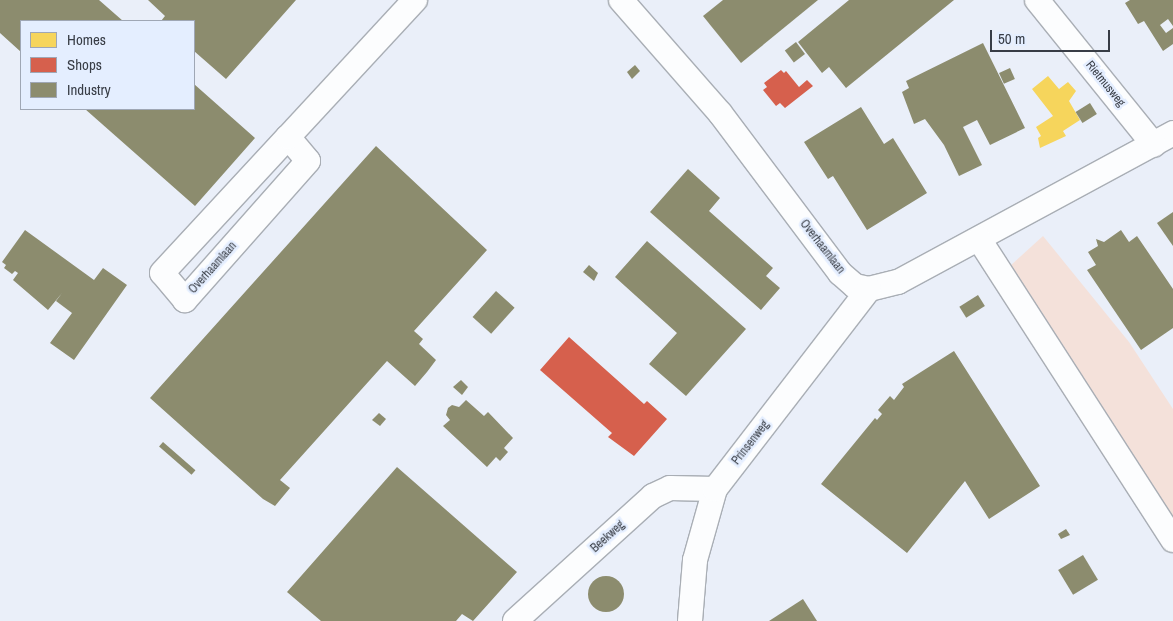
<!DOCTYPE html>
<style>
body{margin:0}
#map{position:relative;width:1173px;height:621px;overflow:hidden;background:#eaeff9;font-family:"Archivo Narrow",sans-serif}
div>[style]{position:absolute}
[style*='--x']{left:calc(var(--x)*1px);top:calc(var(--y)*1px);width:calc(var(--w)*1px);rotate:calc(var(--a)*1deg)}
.green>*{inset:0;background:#f4e1da}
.homes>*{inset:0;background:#f6d55c}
.shops>*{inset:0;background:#d6604d}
.industry>*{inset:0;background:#8c8c6e;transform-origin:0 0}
.round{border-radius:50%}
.roads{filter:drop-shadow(1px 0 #a9aeb5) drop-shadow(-1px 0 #a9aeb5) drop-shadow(0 1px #a9aeb5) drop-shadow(0 -1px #a9aeb5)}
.minor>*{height:24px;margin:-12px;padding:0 12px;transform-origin:12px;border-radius:12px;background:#fcfdfe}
span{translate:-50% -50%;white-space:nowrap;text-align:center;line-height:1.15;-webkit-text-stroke:5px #e4eeff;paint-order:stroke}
.street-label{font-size:12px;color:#383d46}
.legend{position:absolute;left:20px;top:20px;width:175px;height:90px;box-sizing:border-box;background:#e4eeff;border:1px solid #9fa7b5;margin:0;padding:6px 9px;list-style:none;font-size:15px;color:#383d46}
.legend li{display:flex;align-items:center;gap:10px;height:25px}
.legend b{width:25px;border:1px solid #9fa7b5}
.scale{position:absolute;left:990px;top:30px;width:120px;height:22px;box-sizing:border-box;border:2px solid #383d46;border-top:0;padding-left:6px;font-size:15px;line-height:18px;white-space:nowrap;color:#383d46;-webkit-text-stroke:4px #e4eeff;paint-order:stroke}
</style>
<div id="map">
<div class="green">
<i style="clip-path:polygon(1043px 236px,1129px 342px,1173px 409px,1173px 518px,1010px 266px)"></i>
</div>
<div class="homes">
<i style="clip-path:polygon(1048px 76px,1059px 89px,1068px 82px,1076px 91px,1069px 101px,1080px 120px,1063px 131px,1066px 136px,1040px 148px,1038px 138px,1041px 136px,1036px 127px,1053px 116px,1032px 89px)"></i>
</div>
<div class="shops">
<i style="clip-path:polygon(781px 70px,784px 73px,786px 71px,799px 87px,807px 80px,813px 86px,785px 108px,780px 103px,776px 106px,763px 90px,767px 87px,764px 83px)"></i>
<i style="clip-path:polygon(569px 337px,644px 404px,647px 401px,667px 419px,634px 456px,608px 437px,612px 433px,540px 370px)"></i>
</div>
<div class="industry">
<i style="clip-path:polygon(0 0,99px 0,123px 21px,21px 21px,21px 52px,0 33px)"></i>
<i style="clip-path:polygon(148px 0,296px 0,226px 79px,194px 51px,194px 21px,161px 21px,165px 16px)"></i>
<i style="clip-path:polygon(723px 0,818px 0,741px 63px,703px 16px)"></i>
<i style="clip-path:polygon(849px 0,954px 0,846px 88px,829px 67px,822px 73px,798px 42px)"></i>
<i style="clip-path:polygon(1130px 0,1173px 0,1173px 26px,1168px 19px,1160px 25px,1166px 33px,1173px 28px,1173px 44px,1163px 51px,1144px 21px,1138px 24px,1125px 3px)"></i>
<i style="left:796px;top:42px;width:15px;height:14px;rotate:53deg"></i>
<i style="clip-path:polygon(983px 43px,1025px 128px,990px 145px,977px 120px,963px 127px,982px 165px,959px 176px,944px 145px,925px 119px,914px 124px,902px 92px,909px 88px,906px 81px)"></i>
<i style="clip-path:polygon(635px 65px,640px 71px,632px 79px,627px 72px)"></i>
<i style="left:1010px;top:68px;width:12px;height:12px;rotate:66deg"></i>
<i style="clip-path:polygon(194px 84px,255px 138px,195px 206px,85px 109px,194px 109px)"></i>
<i style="left:1090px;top:103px;width:13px;height:17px;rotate:58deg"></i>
<i style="clip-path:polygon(861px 107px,884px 144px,893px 138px,927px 193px,867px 230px,833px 176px,828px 179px,804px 142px)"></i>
<i style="clip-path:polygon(376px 146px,487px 250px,414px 331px,423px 339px,419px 344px,436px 360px,427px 372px,415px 386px,387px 361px,280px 480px,290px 488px,275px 506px,263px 499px,150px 398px)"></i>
<i style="clip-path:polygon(688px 169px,720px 198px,709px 211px,773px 268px,766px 276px,780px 288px,761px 310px,650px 212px)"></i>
<i style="clip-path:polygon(1173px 212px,1173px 246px,1157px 223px)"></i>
<i style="clip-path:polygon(25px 230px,94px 280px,103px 268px,127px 285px,74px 360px,50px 343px,72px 313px,56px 301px,62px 293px,48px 310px,13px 280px,18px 273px,15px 271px,12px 274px,4px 268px,6px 265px,2px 262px)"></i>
<i style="clip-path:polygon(1121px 230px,1129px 242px,1137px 236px,1173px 289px,1173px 328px,1141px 350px,1087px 270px,1096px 265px,1088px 252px,1098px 246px,1096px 239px,1104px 242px)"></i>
<i style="clip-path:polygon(647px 241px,746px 329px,686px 396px,649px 364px,677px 333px,615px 277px)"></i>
<i style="clip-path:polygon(589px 265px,598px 273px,594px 281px,583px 272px)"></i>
<i style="left:496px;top:291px;width:25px;height:35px;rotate:42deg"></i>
<i style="left:978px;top:295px;width:13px;height:22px;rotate:58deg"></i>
<i style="clip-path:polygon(954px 351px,1040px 486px,989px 519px,965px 481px,907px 553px,821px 484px,875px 418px,877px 420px,882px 414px,878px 410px,890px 396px,894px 400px,904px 387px,902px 384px)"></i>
<i style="clip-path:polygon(461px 380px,468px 387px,462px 395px,453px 387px)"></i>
<i style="clip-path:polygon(466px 400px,484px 416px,488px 412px,513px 438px,504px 448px,508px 452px,500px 461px,496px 457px,487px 467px,443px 426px,450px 420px,446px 415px,448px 408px,452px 405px,459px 407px)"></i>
<i style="clip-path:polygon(379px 413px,386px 419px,380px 426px,372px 420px)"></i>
<i style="left:163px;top:442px;width:43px;height:6px;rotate:41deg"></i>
<i style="clip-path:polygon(397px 467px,517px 572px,473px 621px,462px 614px,456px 621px,321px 621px,287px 592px)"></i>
<i style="clip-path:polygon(1066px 529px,1070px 535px,1061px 539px,1058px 534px)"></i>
<i style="left:1083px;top:555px;width:29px;height:29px;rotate:59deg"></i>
<i class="round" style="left:588px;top:576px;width:36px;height:36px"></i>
<i style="clip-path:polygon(803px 599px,817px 621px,769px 621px)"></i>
</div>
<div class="roads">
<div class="minor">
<i style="--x:621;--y:0;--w:150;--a:48.8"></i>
<i style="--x:720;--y:113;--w:200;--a:53.1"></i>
<i style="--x:840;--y:273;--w:20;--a:41"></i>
<i style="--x:855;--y:286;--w:14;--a:12"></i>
<i style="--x:869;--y:289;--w:30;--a:-14"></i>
<i style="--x:898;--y:282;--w:313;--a:-28.4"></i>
<i style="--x:1037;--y:0;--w:186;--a:51.1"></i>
<i style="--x:288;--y:137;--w:31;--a:50"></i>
<i style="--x:308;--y:161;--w:186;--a:131.5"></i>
<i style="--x:185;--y:300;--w:35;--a:-130"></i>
<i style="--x:162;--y:273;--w:185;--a:-47.2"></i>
<i style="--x:288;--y:137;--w:187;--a:-47.2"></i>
<i style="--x:979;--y:239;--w:358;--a:57.2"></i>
<i style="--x:515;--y:621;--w:186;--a:-42.2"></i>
<i style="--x:653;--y:496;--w:19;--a:-25"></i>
<i style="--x:670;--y:488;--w:45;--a:1.3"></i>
<i style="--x:690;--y:621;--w:61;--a:-85.3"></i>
<i style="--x:695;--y:560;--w:74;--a:-74.3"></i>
<i style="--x:715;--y:489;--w:252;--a:-52.4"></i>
</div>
</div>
<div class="street-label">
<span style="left:1105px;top:84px;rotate:51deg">Rietmusweg</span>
<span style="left:822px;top:247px;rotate:52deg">Overhaamlaan</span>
<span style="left:213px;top:268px;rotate:-48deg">Overhaamlaan</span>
<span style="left:751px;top:443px;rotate:-52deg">Prinsenweg</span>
<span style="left:608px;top:537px;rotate:-42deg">Beekweg</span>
</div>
<ul class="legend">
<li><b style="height:14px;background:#f6d55c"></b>Homes</li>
<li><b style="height:14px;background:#d6604d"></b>Shops</li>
<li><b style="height:14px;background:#8c8c6e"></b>Industry</li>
</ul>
<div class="scale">50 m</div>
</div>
